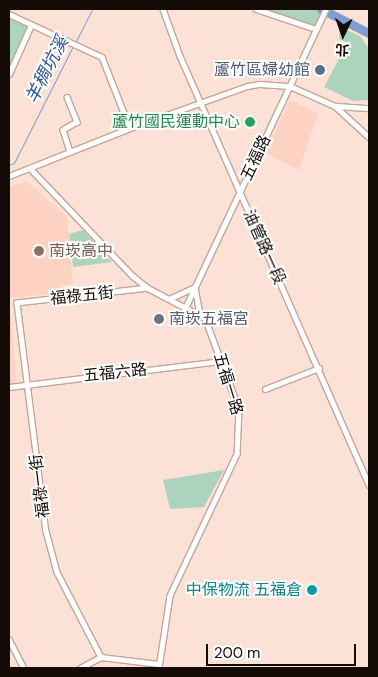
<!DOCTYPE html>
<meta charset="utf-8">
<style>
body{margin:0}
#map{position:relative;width:378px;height:677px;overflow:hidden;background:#fce2d6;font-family:"DM Sans","Noto Sans TC",sans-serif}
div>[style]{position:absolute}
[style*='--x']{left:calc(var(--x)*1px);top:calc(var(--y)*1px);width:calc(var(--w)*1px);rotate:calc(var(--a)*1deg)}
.built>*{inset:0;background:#fcd3c2}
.green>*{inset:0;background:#acd3bb}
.stream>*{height:1px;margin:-0.5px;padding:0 0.5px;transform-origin:0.5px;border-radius:0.5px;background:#7f9dd1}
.river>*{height:9px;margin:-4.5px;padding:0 4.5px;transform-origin:4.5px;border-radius:4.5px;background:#7f9dd1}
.roads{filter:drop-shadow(1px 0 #c4a598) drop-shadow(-1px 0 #c4a598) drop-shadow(0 1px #c4a598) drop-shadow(0 -1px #c4a598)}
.minor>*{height:4.5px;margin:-2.25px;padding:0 2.25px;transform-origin:2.25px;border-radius:2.25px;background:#fff}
.dots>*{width:14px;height:14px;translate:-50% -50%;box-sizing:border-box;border:2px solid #fff;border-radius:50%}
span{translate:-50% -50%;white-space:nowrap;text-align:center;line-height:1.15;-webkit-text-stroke:4px #fff;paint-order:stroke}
.service-label{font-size:16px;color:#4e5e75}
.right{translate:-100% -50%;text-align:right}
.leisure-label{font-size:16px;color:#27864d}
.street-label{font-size:16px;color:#150b07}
.education-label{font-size:16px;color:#785e54}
.left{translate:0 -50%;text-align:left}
.worship-label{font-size:16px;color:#5b616d}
.culture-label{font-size:16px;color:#0d838f}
.water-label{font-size:18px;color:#315697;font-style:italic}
.frame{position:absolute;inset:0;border:10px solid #150b07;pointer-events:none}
.north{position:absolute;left:318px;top:10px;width:50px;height:50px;-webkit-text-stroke:4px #fff;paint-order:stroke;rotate:183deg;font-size:14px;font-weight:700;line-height:20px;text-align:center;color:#150b07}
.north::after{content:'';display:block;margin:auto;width:18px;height:22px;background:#150b07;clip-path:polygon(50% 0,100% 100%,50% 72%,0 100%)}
.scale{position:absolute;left:206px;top:644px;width:150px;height:22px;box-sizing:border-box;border:2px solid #150b07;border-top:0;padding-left:6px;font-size:15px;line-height:18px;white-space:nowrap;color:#150b07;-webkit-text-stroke:4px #fff;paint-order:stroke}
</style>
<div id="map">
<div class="built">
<i style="clip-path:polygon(290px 100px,318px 113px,299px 170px,265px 153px)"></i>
<i style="clip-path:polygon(27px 181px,67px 217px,73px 284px,60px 286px,61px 293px,9px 298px,17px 385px,9px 386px,9px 187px)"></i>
</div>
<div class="green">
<i style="clip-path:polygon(256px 9px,320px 9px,325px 10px,316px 29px)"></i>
<i style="clip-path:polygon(9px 17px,29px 26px,9px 70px)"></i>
<i style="clip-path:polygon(340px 27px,360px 36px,369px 49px,369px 100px,353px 101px,324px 87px,339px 59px,348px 53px,348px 43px,339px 39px)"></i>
<i style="clip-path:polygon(83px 230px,112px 262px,73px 267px,69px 234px)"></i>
<i style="clip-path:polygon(224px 470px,204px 507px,170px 509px,163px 480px)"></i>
</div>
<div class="stream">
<i style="--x:75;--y:43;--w:38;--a:-63"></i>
<i style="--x:9;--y:165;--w:5;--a:-22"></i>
<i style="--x:14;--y:163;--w:131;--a:-63.2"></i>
</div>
<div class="river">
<i style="--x:321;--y:9;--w:54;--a:26.6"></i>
</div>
<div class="roads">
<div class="minor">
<i style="--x:163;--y:9;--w:50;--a:70.1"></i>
<i style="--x:180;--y:56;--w:469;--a:66.2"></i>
<i style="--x:256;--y:9;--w:63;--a:18.4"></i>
<i style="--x:9;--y:14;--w:102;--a:24.8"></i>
<i style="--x:102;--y:57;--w:76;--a:68.5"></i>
<i style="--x:9;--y:74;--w:54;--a:-65.8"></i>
<i style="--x:67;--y:97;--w:27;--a:68"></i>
<i style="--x:77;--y:122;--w:16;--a:150"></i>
<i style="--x:63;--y:130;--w:23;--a:72"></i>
<i style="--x:337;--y:106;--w:32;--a:4"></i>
<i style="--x:30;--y:168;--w:149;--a:46.4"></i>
<i style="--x:133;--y:276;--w:19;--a:39"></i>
<i style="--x:148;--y:288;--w:64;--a:27.8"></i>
<i style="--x:205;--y:318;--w:97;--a:69.5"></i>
<i style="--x:239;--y:409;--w:45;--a:92.5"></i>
<i style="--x:237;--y:454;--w:157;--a:115.3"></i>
<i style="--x:170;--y:596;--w:73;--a:98.7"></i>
<i style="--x:9;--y:176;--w:130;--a:-21.6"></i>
<i style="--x:130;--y:128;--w:124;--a:-19.7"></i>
<i style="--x:247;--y:86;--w:13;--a:-9"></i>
<i style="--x:260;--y:84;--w:30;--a:4"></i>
<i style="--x:290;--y:86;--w:49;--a:24"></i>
<i style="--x:335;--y:106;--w:46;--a:42.4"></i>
<i style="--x:148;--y:288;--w:132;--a:173.5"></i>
<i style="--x:17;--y:303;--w:230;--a:82.8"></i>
<i style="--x:46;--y:531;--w:42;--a:75"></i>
<i style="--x:57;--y:572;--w:96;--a:62.6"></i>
<i style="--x:101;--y:657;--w:58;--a:6.9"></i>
<i style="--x:195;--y:288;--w:25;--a:79"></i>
<i style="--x:169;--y:299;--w:29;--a:-25"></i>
<i style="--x:186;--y:306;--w:328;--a:-64.8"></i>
<i style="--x:9;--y:387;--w:214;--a:-7"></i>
<i style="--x:265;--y:389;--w:58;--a:-21.3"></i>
<i style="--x:9;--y:639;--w:33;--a:63"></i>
<i style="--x:80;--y:668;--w:24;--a:-28"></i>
</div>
</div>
<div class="dots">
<i style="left:320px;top:70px;background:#5c6f8a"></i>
<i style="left:250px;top:122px;background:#2e9e5b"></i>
<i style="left:39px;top:251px;background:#8d6e63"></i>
<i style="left:159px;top:319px;background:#6b7280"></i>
<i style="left:312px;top:590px;background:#0f9aa8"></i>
</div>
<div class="service-label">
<span class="right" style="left:310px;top:70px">蘆竹區婦幼館</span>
</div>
<div class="leisure-label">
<span class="right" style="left:240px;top:122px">蘆竹國民運動中心</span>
</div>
<div class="street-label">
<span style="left:256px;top:158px;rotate:-65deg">五福路</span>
<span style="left:264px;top:247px;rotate:66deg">油管路一段</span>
<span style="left:82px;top:296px;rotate:-6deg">福祿五街</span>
<span style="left:115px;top:373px;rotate:-6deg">五福六路</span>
<span style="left:228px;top:384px;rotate:73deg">五福一路</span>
<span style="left:40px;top:486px;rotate:-97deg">福祿一街</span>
</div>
<div class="education-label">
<span class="left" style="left:49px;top:251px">南崁高中</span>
</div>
<div class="worship-label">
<span class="left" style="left:169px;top:319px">南崁五福宮</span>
</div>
<div class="culture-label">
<span class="right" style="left:302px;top:590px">中保物流 五福倉</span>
</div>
<div class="water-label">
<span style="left:47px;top:70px;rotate:-63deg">羊稠坑溪</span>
</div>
<div class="frame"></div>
<div class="north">北</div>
<div class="scale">200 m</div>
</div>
